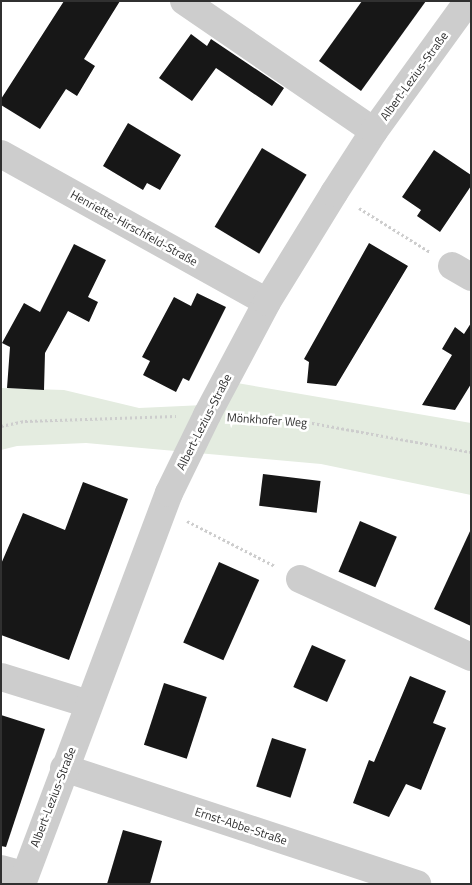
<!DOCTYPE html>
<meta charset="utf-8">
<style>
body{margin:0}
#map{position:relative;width:472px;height:885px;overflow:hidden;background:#fff;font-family:"Titillium Web",sans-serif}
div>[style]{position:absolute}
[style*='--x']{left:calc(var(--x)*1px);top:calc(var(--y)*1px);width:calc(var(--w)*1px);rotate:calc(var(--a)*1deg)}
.green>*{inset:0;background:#e4ece0}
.building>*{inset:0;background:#171717;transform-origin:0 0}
.path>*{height:3px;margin-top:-1.5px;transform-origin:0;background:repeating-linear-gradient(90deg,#cdcdcd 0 2.5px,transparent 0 5px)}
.minor>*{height:28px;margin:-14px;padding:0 14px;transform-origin:14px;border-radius:14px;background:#cdcdcd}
span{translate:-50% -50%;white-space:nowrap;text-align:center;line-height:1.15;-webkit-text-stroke:5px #fff;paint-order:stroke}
.street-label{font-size:12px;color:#303030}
.frame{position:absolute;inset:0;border:2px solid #303030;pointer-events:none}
</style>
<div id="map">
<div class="green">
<i style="clip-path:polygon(237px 383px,471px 423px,471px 495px,321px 464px,86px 443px,17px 446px,1px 450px,1px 388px,64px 390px,139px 408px,226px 404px)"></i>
</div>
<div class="building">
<i style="clip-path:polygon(64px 1px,120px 1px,84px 59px,95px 66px,77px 96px,66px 89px,40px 129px,1px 105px,1px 99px)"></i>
<i style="clip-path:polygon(362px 1px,426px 1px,361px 91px,319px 61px)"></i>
<i style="clip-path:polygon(191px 34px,207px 46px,211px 39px,284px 88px,272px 106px,216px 68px,192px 101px,159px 78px)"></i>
<i style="clip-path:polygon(128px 123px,181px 155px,160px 190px,147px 183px,143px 190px,103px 166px)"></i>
<i style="left:262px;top:148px;width:52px;height:92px;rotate:31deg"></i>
<i style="clip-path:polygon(434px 150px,471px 175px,471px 186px,440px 232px,417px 216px,421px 210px,402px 197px)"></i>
<i style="clip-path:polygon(369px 243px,408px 266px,336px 386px,307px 383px,309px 362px,304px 359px)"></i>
<i style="clip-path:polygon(74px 244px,106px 260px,88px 297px,98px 302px,89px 322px,68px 311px,45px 353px,44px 390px,7px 388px,10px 347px,2px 343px,24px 303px,40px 312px)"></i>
<i style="clip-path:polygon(197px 293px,226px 307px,189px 381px,183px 378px,176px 392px,143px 375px,150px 361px,142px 357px,174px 297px,191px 306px)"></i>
<i style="clip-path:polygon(471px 323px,471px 384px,455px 410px,422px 405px,452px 355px,442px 349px,455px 327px,464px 334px)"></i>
<i style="left:263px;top:474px;width:58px;height:32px;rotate:7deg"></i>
<i style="clip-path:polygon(83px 482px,128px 499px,69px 660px,1px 635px,1px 564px,23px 513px,65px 530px)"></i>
<i style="left:360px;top:521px;width:40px;height:55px;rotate:23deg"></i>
<i style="clip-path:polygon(471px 529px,471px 626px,434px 609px)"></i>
<i style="left:219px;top:562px;width:44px;height:88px;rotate:24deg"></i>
<i style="left:312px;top:645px;width:37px;height:46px;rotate:24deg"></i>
<i style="clip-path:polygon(410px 676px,446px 691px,433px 723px,446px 728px,421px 790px,406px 784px,389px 817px,353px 803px,369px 760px,374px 762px)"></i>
<i style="left:164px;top:683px;width:45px;height:65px;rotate:18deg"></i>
<i style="clip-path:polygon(1px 715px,45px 729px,6px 847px,1px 846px)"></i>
<i style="left:272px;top:738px;width:36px;height:51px;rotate:18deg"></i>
<i style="clip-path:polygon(123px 830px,162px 841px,150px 884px,107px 884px)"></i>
</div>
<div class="path">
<i style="--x:359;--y:208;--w:84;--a:31.8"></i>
<i style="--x:237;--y:417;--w:70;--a:4.1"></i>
<i style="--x:307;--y:422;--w:167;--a:10.4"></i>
<i style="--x:1;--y:426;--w:25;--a:-12"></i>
<i style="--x:25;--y:421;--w:151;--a:-1.9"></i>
<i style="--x:187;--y:521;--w:99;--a:27.1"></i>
</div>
<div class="minor">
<i style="--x:184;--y:1;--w:230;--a:34.4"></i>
<i style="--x:1;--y:154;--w:304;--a:29.1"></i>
<i style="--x:452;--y:266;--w:22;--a:30"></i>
<i style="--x:300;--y:579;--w:188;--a:24.5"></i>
<i style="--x:1;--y:677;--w:92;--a:17.1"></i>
<i style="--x:64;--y:768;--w:372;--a:18.2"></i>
<i style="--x:1;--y:869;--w:24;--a:15"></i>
<i style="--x:22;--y:884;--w:418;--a:-69.4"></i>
<i style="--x:169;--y:493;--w:87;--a:-64"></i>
<i style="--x:207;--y:415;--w:128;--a:-62"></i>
<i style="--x:267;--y:302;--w:128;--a:-58.4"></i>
<i style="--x:334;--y:193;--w:74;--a:-57.2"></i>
<i style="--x:374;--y:131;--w:160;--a:-54.1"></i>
</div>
<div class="street-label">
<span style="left:414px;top:76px;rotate:-54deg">Albert-Lezius-Straße</span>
<span style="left:134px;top:228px;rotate:29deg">Henriette-Hirschfeld-Straße</span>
<span style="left:267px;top:420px;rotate:4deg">Mönkhofer Weg</span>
<span style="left:204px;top:422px;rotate:-63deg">Albert-Lezius-Straße</span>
<span style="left:53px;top:797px;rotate:-69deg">Albert-Lezius-Straße</span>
<span style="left:241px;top:826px;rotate:18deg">Ernst-Abbe-Straße</span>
</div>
<div class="frame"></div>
</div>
